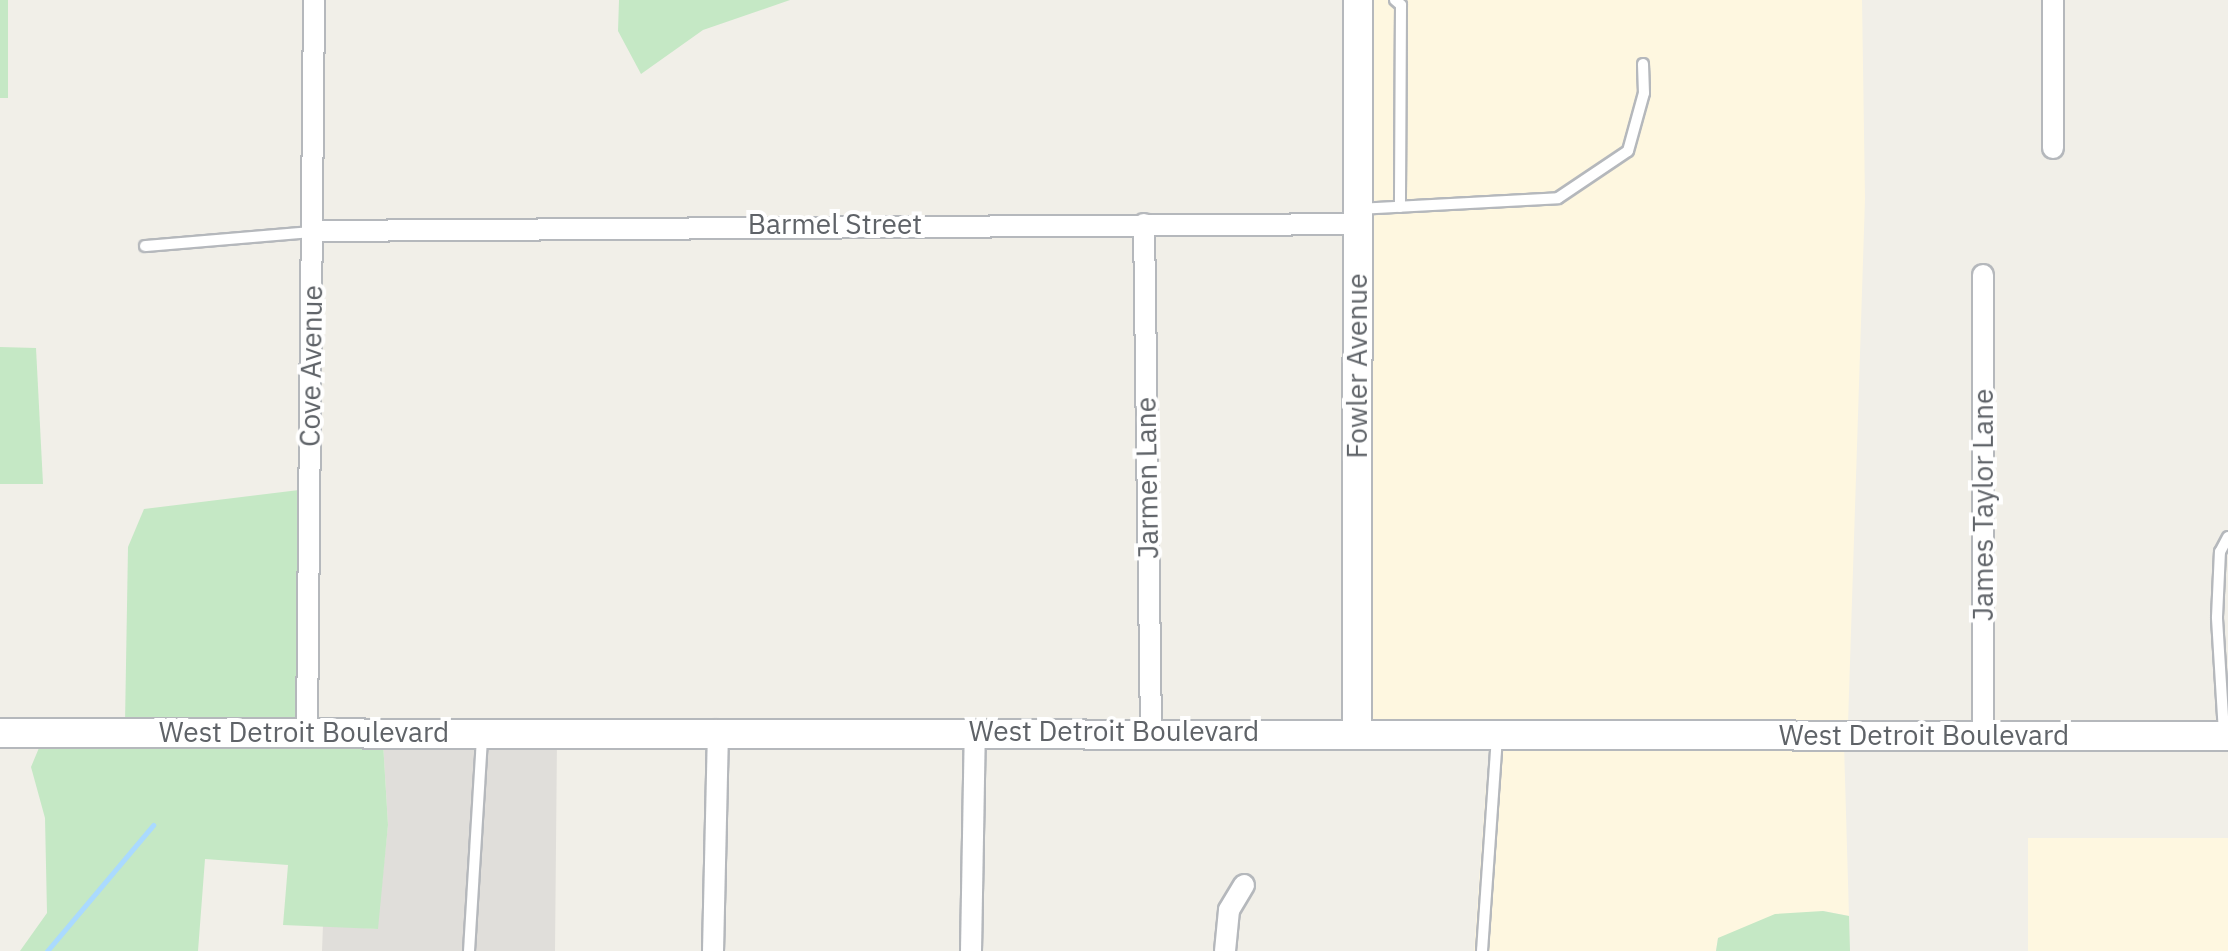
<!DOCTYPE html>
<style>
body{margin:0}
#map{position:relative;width:2228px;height:951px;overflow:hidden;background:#f1efe8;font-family:"IBM Plex Sans",sans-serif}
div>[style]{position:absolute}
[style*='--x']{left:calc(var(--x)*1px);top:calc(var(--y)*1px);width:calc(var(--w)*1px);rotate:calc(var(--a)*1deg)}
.commercial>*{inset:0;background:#fef7e0;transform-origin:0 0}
.industrial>*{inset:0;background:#e0deda}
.green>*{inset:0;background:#c5e8c5;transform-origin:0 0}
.stream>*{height:5px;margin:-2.5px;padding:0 2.5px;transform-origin:2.5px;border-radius:2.5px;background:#aadaff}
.roads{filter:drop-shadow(2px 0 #b5b8bc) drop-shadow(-2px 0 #b5b8bc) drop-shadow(0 2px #b5b8bc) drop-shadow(0 -2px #b5b8bc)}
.lane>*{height:10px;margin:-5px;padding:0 5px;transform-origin:5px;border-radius:5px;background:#fff}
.street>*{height:20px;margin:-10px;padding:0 10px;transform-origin:10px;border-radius:10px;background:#fff}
.secondary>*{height:28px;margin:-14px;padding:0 14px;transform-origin:14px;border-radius:14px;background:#fff}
span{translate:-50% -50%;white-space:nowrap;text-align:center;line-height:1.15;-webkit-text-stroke:8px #fff;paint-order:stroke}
.street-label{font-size:28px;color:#5f6368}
</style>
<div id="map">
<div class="commercial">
<i style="clip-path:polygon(1367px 0,1862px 0,1865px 199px,1848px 724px,1366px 723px)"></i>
<i style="clip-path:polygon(1504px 743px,1844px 744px,1849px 916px,1823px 911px,1718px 938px,1716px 951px,1474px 951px,1486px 784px)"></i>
<i style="left:2228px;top:838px;width:113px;height:200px;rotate:90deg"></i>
</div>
<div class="industrial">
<i style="clip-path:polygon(557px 741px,555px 951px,322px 951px,323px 925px,377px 929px,388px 825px,383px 742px)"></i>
</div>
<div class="green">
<i style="left:0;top:0;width:8px;height:98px"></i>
<i style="clip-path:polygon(619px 0,790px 0,703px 30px,641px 74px,618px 31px)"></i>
<i style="clip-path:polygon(0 347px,36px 348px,43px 484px,0 484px)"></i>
<i style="clip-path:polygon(299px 490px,298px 722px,125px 723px,128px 547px,144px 509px)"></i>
<i style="clip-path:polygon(383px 742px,388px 825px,378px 929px,283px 925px,288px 865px,205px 859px,198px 951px,20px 951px,47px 913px,45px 818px,31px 767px,41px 743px)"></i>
<i style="clip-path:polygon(1823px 911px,1849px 916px,1850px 951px,1716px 951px,1718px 938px,1775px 914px)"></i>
</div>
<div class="stream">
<i style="--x:47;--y:951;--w:165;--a:-49.9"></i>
</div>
<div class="roads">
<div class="lane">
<i style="--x:1395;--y:0;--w:8;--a:40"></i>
<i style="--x:1401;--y:5;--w:202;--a:90.3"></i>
<i style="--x:1358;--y:209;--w:200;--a:-3.1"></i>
<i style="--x:1558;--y:198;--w:84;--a:-33.9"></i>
<i style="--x:1628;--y:151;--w:60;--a:-74.6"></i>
<i style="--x:1644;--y:93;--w:29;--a:-92"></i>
<i style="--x:145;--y:246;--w:168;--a:-4.8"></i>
<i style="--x:2224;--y:733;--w:116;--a:-93.5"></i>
<i style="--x:2217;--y:617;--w:65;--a:-87.4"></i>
<i style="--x:2220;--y:552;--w:17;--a:-62"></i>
<i style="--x:469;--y:951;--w:214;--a:-86.5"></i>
<i style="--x:1482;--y:951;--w:214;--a:-86"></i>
</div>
<div class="street">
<i style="--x:2053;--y:148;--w:148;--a:-90"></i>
<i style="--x:1144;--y:224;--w:507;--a:89.21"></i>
<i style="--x:313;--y:231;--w:1044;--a:-0.38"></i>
<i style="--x:307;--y:732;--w:732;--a:-89.45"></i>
<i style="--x:1983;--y:735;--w:460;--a:-90"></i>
<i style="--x:713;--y:951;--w:221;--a:-88.7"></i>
<i style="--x:971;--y:951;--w:221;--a:-89"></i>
<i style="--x:1225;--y:951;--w:41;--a:-84.4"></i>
<i style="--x:1229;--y:910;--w:29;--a:-59"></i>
</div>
<div class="secondary">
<i style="--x:0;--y:733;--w:2228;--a:0.08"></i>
<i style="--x:1357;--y:733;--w:733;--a:-89.92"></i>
</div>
</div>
<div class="street-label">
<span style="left:835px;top:224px">Barmel Street</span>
<span style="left:311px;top:366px;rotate:-89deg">Cove Avenue</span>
<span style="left:1357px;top:366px;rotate:-90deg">Fowler Avenue</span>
<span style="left:1147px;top:478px;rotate:-91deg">Jarmen Lane</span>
<span style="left:1983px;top:505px;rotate:-90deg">James Taylor Lane</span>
<span style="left:1114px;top:731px">West Detroit Boulevard</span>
<span style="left:304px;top:732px">West Detroit Boulevard</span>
<span style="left:1924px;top:735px">West Detroit Boulevard</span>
</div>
</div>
